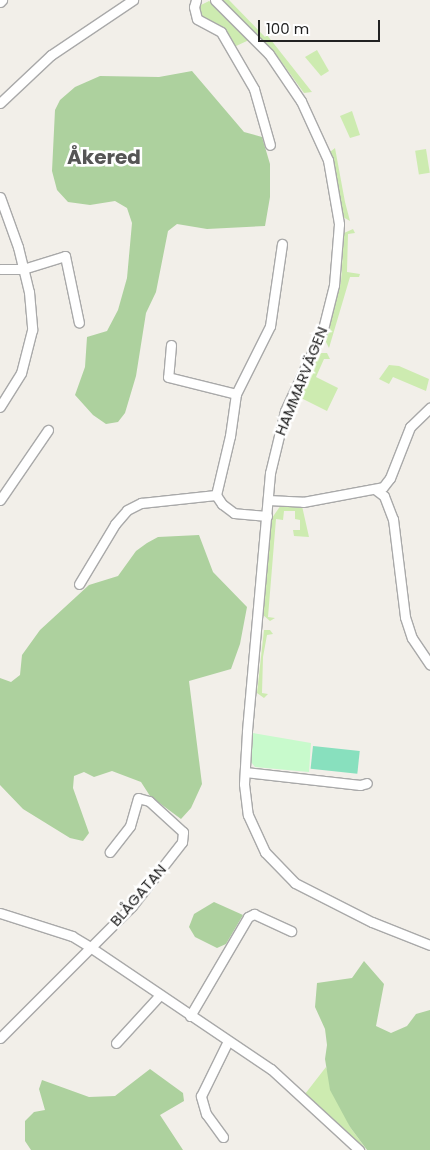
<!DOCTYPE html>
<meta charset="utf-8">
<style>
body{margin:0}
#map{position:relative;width:430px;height:1150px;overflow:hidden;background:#f2efe9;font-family:Poppins,sans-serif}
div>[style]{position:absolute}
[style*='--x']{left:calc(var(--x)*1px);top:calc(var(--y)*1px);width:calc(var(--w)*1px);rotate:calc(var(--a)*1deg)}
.grass>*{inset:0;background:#cdebb0;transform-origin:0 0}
.forest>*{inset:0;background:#add19e}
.park>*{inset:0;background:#c8facc}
.pitch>*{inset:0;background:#88e0be;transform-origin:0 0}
.roads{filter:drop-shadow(1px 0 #a9a9a9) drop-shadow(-1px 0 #a9a9a9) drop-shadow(0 1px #a9a9a9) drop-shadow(0 -1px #a9a9a9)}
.minor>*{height:9px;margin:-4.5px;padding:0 4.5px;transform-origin:4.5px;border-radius:4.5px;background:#fff}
span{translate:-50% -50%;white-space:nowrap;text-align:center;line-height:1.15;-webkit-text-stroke:5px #fff;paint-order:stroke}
.street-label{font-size:15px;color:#222}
.district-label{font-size:20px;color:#555;font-weight:700}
.scale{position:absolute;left:258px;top:20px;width:122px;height:22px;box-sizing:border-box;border:2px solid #222;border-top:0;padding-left:6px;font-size:15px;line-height:18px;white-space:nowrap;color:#222;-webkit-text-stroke:4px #fff;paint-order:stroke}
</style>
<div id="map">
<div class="grass">
<i style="clip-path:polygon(222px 0,229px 0,265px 37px,267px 35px,312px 92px,304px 93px,275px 53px)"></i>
<i style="clip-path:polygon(209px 1px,212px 3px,249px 40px,234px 47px,224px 29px,204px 20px,199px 6px)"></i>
<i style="clip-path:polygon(317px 50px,329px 71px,321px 76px,305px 57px)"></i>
<i style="clip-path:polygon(352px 111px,360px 135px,350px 138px,340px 116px)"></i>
<i style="clip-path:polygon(335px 148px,345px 202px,350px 221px,343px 217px,330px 152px)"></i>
<i style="left:426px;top:149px;width:24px;height:11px;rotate:81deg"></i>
<i style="clip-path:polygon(353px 229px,355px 233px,348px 234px,347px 272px,360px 274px,359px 277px,350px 277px,329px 348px,325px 340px,341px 282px,344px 233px)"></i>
<i style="clip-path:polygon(321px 353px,327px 353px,330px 359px,324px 359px,316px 377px,338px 388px,327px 411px,297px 396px)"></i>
<i style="clip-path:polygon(389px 365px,399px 366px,429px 379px,426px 391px,393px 377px,389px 384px,379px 379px)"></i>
<i style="clip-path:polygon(281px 505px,302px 506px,309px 537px,294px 536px,293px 530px,300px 530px,300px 520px,295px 519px,295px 511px,284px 511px,283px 520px,276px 519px,268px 617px,275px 618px,270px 621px,263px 615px,272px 518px)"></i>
<i style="clip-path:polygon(264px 630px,270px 630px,273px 634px,267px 635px,263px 657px,262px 693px,268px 694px,264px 698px,257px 693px)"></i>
<i style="clip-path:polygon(326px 1067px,350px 1127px,366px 1149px,305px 1094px)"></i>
</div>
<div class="forest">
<i style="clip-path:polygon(192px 71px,244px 132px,262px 137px,270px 164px,270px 197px,265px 226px,207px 229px,177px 224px,168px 231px,156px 292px,146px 313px,136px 376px,125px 413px,118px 422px,106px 424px,93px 415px,75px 395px,85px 367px,87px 337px,107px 331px,118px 310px,127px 278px,132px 223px,127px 208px,115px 201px,90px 205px,68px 202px,57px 190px,52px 171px,55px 110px,60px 100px,75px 87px,100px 76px,159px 77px)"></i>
<i style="clip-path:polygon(199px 535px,213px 572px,247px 607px,240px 644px,231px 669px,189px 681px,202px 784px,191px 808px,181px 819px,150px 796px,141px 782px,112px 771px,94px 777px,84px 772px,74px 776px,73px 788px,89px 833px,83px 841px,70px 838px,23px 809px,0 785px,0 678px,11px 682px,20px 675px,22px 655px,40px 630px,89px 585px,118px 576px,136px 551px,147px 543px,158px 537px)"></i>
<i style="clip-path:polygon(214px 902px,243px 915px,226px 944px,217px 948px,195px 937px,189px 927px,194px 914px)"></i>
<i style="clip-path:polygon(364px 961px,384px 984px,376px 1026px,391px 1033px,407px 1026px,416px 1014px,430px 1010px,430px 1150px,367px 1150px,350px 1127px,330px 1090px,325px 1059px,327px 1045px,325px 1029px,315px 1007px,317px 983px,352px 978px)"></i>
<i style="clip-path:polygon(150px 1069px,183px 1093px,184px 1101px,160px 1115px,183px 1150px,31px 1150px,25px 1141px,25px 1121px,34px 1112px,45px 1110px,39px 1089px,42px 1080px,89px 1097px,115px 1096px)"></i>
</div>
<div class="park">
<i style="clip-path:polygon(253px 733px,311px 743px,309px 772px,255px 767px,251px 762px)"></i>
</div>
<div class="pitch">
<i style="left:313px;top:746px;width:47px;height:23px;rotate:6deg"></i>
</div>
<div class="roads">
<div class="minor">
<i style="--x:196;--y:0;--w:7;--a:106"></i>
<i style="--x:194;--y:7;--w:12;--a:76"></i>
<i style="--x:197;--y:19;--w:27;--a:28"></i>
<i style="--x:221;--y:32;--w:66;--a:59.9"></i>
<i style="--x:254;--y:89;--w:58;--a:74.1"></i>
<i style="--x:215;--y:0;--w:76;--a:45"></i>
<i style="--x:269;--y:54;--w:57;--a:55.8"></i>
<i style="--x:301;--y:101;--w:65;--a:65.4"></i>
<i style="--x:328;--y:160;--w:65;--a:80.2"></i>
<i style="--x:339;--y:224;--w:61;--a:94.7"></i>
<i style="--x:334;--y:285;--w:45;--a:104"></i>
<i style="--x:323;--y:329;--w:90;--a:114.9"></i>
<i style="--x:285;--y:411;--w:64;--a:103.6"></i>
<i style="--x:270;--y:473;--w:260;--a:95.1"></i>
<i style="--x:247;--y:732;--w:52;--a:93.3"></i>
<i style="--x:244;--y:784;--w:31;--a:83"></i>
<i style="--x:248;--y:815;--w:41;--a:65.3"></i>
<i style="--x:265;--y:852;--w:43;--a:45.9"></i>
<i style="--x:295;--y:883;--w:86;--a:26.9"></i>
<i style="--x:372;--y:922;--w:62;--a:21.6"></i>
<i style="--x:0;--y:2;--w:3;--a:-45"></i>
<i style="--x:0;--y:103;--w:70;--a:-43.3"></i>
<i style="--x:51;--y:55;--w:99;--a:-33.9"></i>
<i style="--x:0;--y:197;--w:53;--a:70.2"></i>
<i style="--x:18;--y:247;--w:46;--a:76.3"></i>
<i style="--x:29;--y:292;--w:38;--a:85"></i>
<i style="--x:32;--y:330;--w:44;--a:104.3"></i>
<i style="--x:21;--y:373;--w:40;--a:122"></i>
<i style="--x:0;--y:269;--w:23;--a:0"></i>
<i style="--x:23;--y:269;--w:44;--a:-17.2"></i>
<i style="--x:65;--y:256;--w:68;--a:78.2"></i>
<i style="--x:171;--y:345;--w:32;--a:95"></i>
<i style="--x:168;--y:377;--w:70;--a:14"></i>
<i style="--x:376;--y:490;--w:10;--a:37"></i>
<i style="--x:384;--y:496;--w:25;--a:69"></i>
<i style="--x:393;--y:519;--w:99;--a:83"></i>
<i style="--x:405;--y:617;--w:22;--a:72"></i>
<i style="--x:412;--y:638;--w:32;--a:56"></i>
<i style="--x:0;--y:500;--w:85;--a:-55.6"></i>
<i style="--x:268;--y:500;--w:35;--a:3"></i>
<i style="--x:303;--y:502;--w:81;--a:-10.6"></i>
<i style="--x:383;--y:487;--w:11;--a:-52"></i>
<i style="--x:390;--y:478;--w:55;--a:-68.6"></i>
<i style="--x:410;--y:427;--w:28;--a:-44"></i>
<i style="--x:267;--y:516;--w:33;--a:-175"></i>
<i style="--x:234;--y:513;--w:15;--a:-143"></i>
<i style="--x:222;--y:504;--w:11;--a:-124"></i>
<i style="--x:216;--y:495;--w:61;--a:-76.7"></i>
<i style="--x:230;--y:436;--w:42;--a:-81.9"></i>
<i style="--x:236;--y:394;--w:76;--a:-63.4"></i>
<i style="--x:270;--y:326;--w:83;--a:-81.7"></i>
<i style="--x:79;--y:584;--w:70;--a:-59"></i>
<i style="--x:115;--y:524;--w:18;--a:-49"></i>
<i style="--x:127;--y:510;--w:16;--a:-27"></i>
<i style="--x:141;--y:503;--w:75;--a:-6.1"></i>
<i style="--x:245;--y:772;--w:116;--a:6.4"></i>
<i style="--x:360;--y:785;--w:7;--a:-16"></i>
<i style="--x:0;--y:913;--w:76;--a:17.7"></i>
<i style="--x:72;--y:936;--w:21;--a:31"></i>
<i style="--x:90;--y:947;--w:218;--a:34"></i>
<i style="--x:271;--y:1069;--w:120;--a:42.6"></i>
<i style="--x:190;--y:1016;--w:115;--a:-59.6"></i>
<i style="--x:248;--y:917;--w:7;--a:-27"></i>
<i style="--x:254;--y:914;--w:41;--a:24.7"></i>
<i style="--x:0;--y:1038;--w:187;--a:-45"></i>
<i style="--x:132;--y:906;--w:81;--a:-52"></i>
<i style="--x:182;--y:842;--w:10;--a:-84"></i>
<i style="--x:183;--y:832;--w:46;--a:-137.6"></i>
<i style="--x:149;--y:801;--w:11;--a:-165"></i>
<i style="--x:138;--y:798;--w:29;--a:106"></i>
<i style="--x:130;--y:826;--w:33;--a:128"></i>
<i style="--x:116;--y:1043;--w:64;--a:-47.5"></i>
<i style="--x:223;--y:1137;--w:29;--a:-126"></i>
<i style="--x:206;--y:1114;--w:19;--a:-106"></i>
<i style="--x:201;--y:1096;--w:61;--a:-63.9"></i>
</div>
</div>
<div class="street-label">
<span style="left:301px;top:381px;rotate:-68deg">HAMMARVÄGEN</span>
<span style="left:138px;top:895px;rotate:-49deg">BLÅGATAN</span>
</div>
<div class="district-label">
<span style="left:104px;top:157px">Åkered</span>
</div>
<div class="scale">100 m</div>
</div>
